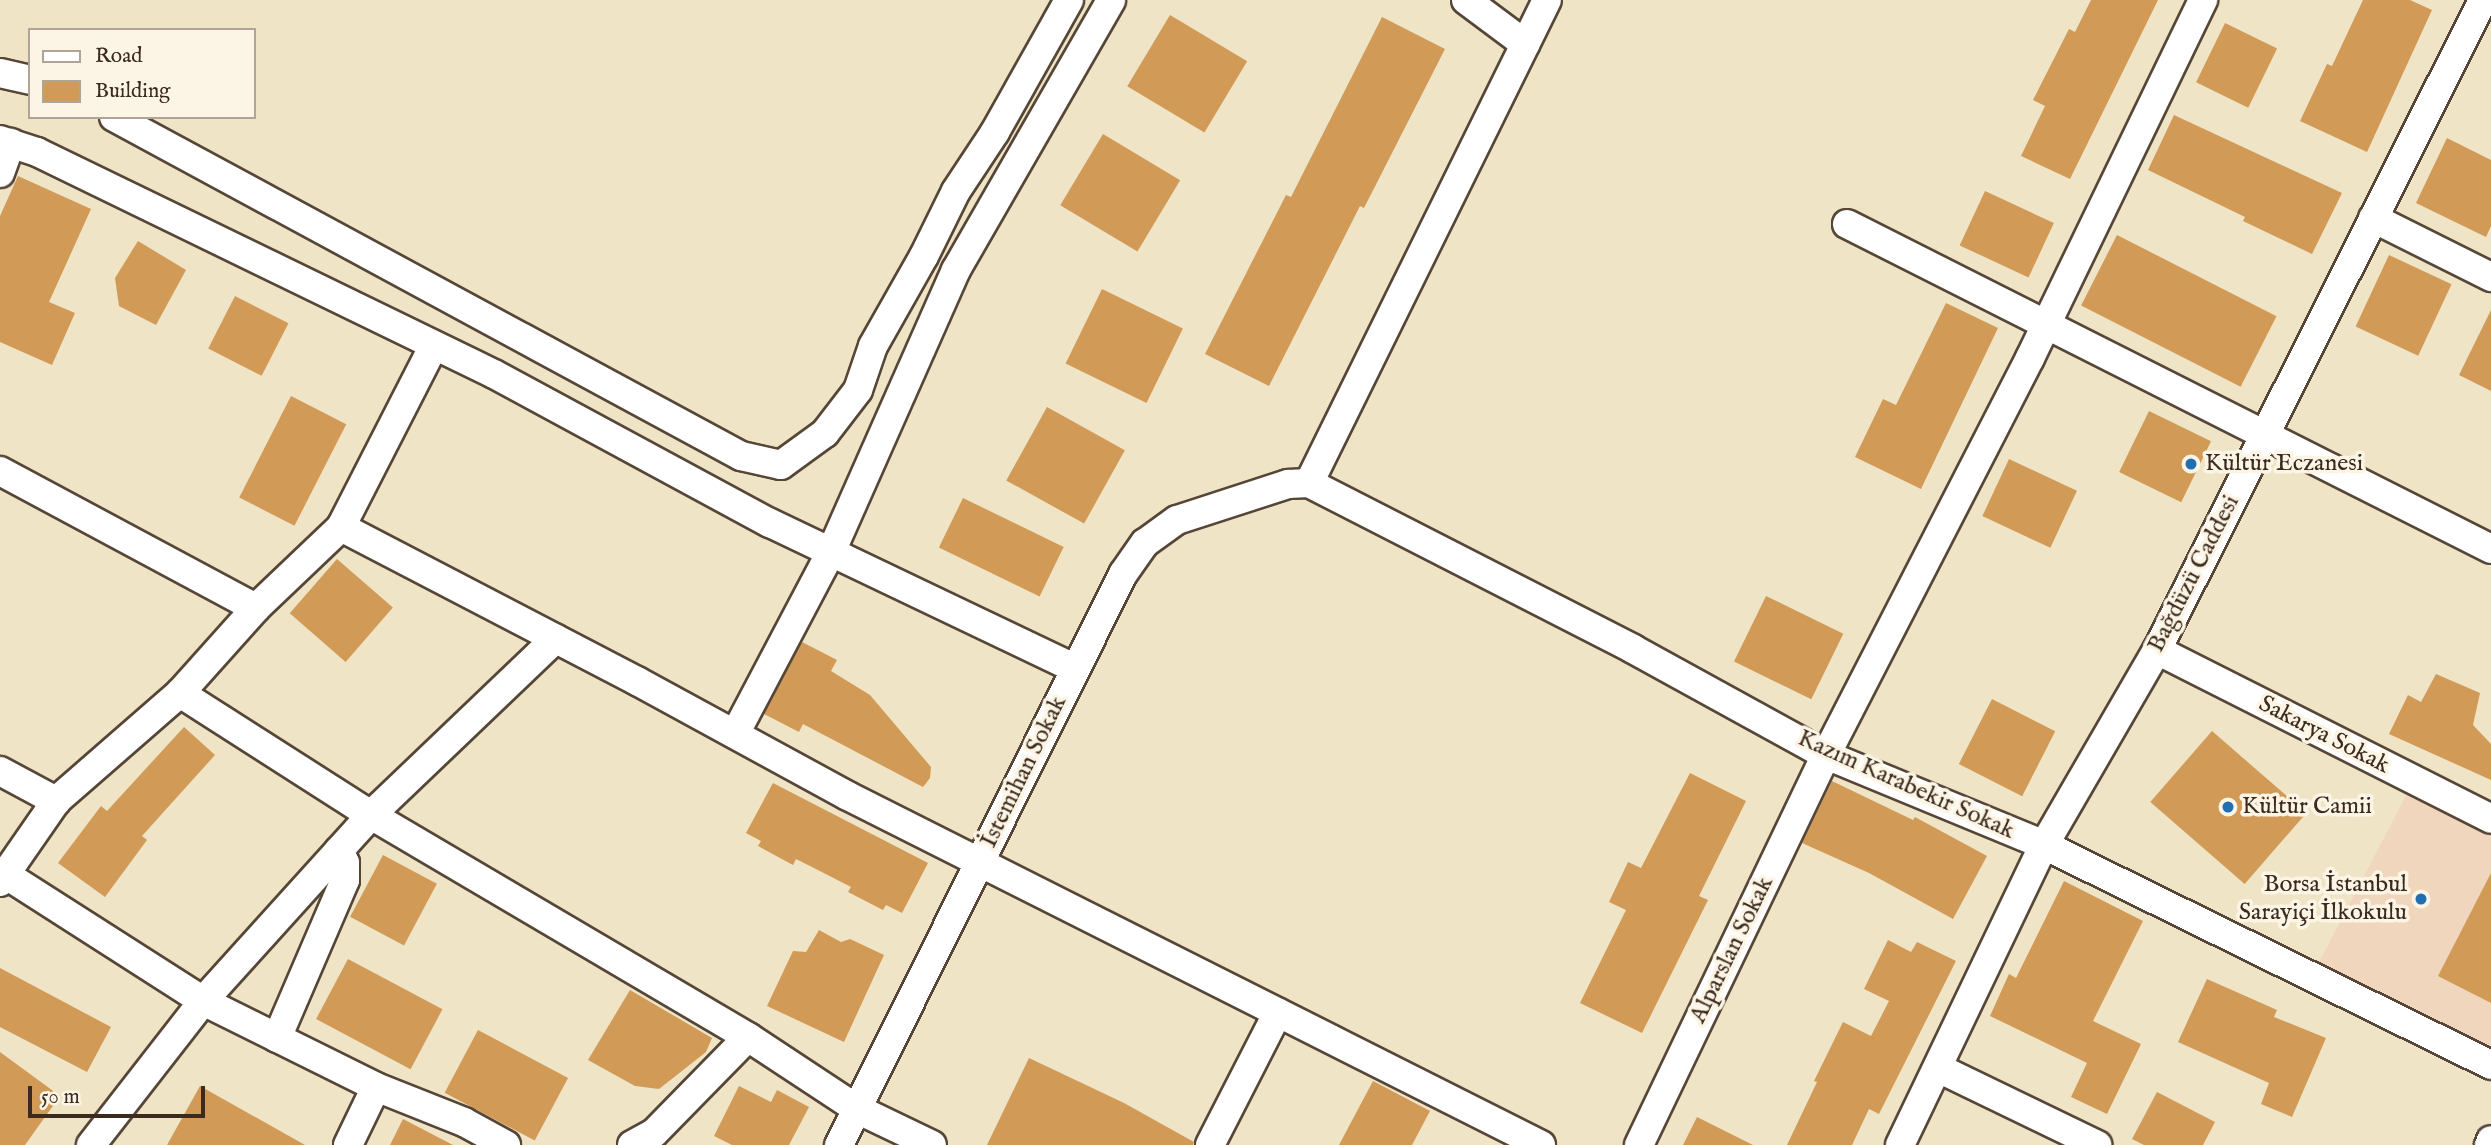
<!DOCTYPE html>
<meta charset="utf-8">
<style>
body{margin:0}
#map{position:relative;width:2491px;height:1145px;overflow:hidden;background:#efe4c5;font-family:"IM FELL English",serif}
div>[style]{position:absolute}
[style*='--x']{left:calc(var(--x)*1px);top:calc(var(--y)*1px);width:calc(var(--w)*1px);rotate:calc(var(--a)*1deg)}
.built>*{inset:0;background:#f0d6bc}
.building>*{inset:0;background:#d19a57;transform-origin:0 0}
.roads{filter:drop-shadow(2px 0 #564637) drop-shadow(-2px 0 #564637) drop-shadow(0 2px #564637) drop-shadow(0 -2px #564637)}
.minor>*{height:28px;margin:-14px;padding:0 14px;transform-origin:14px;border-radius:14px;background:#fff}
.dots>*{width:19px;height:19px;translate:-50% -50%;box-sizing:border-box;border:4px solid #fcf5e5;border-radius:50%}
span{translate:-50% -50%;white-space:nowrap;text-align:center;line-height:1.15;-webkit-text-stroke:7px #fcf5e5;paint-order:stroke}
.poi-label{font-size:24px;color:#3b2a1e}
.left{translate:0 -50%;text-align:left}
.right{translate:-100% -50%;text-align:right}
.street-label{font-size:24px;color:#3b2a1e}
.legend{position:absolute;left:28px;top:28px;width:228px;height:91px;box-sizing:border-box;background:#fcf5e5;border:2px solid #afa495;margin:0;padding:9px 12px;list-style:none;font-size:21px;color:#3b2a1e}
.legend li{display:flex;align-items:center;gap:14px;height:35px}
.legend b{width:35px;border:2px solid #afa495}
.scale{position:absolute;left:28px;top:1086px;width:177px;height:32px;box-sizing:border-box;border:4px solid #3b2a1e;border-top:0;padding-left:9px;font-size:21px;line-height:24px;white-space:nowrap;color:#3b2a1e;-webkit-text-stroke:5px #fcf5e5;paint-order:stroke}
</style>
<div id="map">
<div class="built">
<i style="clip-path:polygon(2410px 788px,2491px 830px,2491px 1059px,2316px 968px)"></i>
</div>
<div class="building">
<i style="clip-path:polygon(2091px 0,2158px 0,2070px 179px,2021px 156px,2045px 106px,2033px 100px,2069px 29px,2075px 32px)"></i>
<i style="clip-path:polygon(2363px 0,2410px 0,2432px 10px,2367px 152px,2300px 121px,2327px 64px,2332px 66px)"></i>
<i style="left:1170px;top:15px;width:90px;height:83px;rotate:31deg"></i>
<i style="clip-path:polygon(1382px 17px,1445px 49px,1364px 208px,1360px 206px,1269px 386px,1205px 354px,1286px 195px,1291px 197px)"></i>
<i style="left:2225px;top:23px;width:58px;height:66px;rotate:26deg"></i>
<i style="clip-path:polygon(2174px 115px,2342px 193px,2312px 254px,2243px 221px,2245px 217px,2148px 170px)"></i>
<i style="left:1103px;top:134px;width:90px;height:83px;rotate:31deg"></i>
<i style="clip-path:polygon(2447px 138px,2491px 160px,2491px 226px,2486px 237px,2416px 203px)"></i>
<i style="clip-path:polygon(18px 176px,91px 209px,49px 302px,75px 313px,52px 365px,0 342px,0 216px)"></i>
<i style="left:1985px;top:191px;width:76px;height:60px;rotate:25deg"></i>
<i style="left:2117px;top:235px;width:179px;height:79px;rotate:27deg"></i>
<i style="clip-path:polygon(138px 241px,186px 270px,156px 325px,119px 306px,115px 278px)"></i>
<i style="left:2389px;top:255px;width:69px;height:79px;rotate:25deg"></i>
<i style="left:1102px;top:289px;width:90px;height:83px;rotate:26deg"></i>
<i style="left:235px;top:296px;width:60px;height:59px;rotate:27deg"></i>
<i style="clip-path:polygon(1946px 303px,1998px 328px,1921px 489px,1855px 457px,1883px 399px,1896px 405px)"></i>
<i style="clip-path:polygon(2491px 310px,2491px 391px,2459px 375px)"></i>
<i style="left:291px;top:396px;width:62px;height:114px;rotate:27deg"></i>
<i style="left:1047px;top:407px;width:89px;height:84px;rotate:29deg"></i>
<i style="left:2149px;top:411px;width:69px;height:68px;rotate:26deg"></i>
<i style="left:2009px;top:459px;width:75px;height:63px;rotate:25deg"></i>
<i style="left:963px;top:498px;width:112px;height:55px;rotate:26deg"></i>
<i style="left:337px;top:559px;width:74px;height:72px;rotate:41deg"></i>
<i style="left:1766px;top:596px;width:86px;height:73px;rotate:26deg"></i>
<i style="clip-path:polygon(802px 642px,837px 660px,831px 671px,870px 695px,931px 767px,930px 778px,923px 787px,803px 724px,799px 732px,764px 714px)"></i>
<i style="clip-path:polygon(2436px 674px,2480px 693px,2473px 725px,2491px 744px,2491px 780px,2389px 734px,2408px 695px,2421px 702px)"></i>
<i style="left:1992px;top:699px;width:71px;height:73px;rotate:27deg"></i>
<i style="clip-path:polygon(184px 727px,215px 755px,142px 836px,147px 840px,105px 897px,58px 863px,101px 806px,107px 811px)"></i>
<i style="left:2212px;top:731px;width:125px;height:94px;rotate:41deg"></i>
<i style="clip-path:polygon(1690px 773px,1746px 801px,1699px 896px,1708px 900px,1642px 1033px,1580px 1003px,1626px 910px,1609px 902px,1628px 862px,1641px 868px)"></i>
<i style="clip-path:polygon(1832px 781px,1913px 820px,1915px 817px,1987px 856px,1953px 919px,1869px 873px,1802px 843px)"></i>
<i style="clip-path:polygon(773px 783px,928px 863px,902px 913px,886px 905px,883px 910px,848px 892px,851px 887px,812px 867px,796px 859px,793px 865px,758px 846px,761px 841px,746px 833px)"></i>
<i style="left:383px;top:855px;width:61px;height:70px;rotate:28deg"></i>
<i style="clip-path:polygon(2491px 873px,2491px 1003px,2438px 976px)"></i>
<i style="clip-path:polygon(2064px 881px,2143px 921px,2093px 1021px,2141px 1044px,2107px 1114px,2071px 1097px,2087px 1063px,1990px 1016px,2009px 974px,2016px 978px)"></i>
<i style="clip-path:polygon(819px 930px,841px 942px,850px 939px,884px 955px,844px 1042px,767px 1006px,793px 951px,806px 952px)"></i>
<i style="clip-path:polygon(1888px 940px,1911px 952px,1917px 942px,1956px 961px,1879px 1114px,1869px 1109px,1852px 1145px,1787px 1145px,1817px 1082px,1814px 1081px,1843px 1022px,1871px 1036px,1889px 1001px,1864px 989px)"></i>
<i style="left:348px;top:959px;width:107px;height:68px;rotate:28deg"></i>
<i style="clip-path:polygon(0 968px,111px 1027px,87px 1072px,0 1027px)"></i>
<i style="clip-path:polygon(2207px 979px,2277px 1010px,2274px 1017px,2326px 1038px,2292px 1117px,2261px 1104px,2269px 1083px,2178px 1042px)"></i>
<i style="clip-path:polygon(630px 990px,712px 1038px,706px 1052px,659px 1089px,635px 1086px,588px 1060px)"></i>
<i style="left:478px;top:1030px;width:102px;height:71px;rotate:28deg"></i>
<i style="clip-path:polygon(0 1052px,60px 1096px,25px 1145px,0 1145px)"></i>
<i style="clip-path:polygon(1029px 1058px,1124px 1103px,1194px 1142px,1193px 1145px,987px 1145px)"></i>
<i style="clip-path:polygon(1373px 1081px,1430px 1111px,1412px 1145px,1339px 1145px)"></i>
<i style="clip-path:polygon(200px 1086px,305px 1145px,167px 1145px)"></i>
<i style="clip-path:polygon(739px 1086px,771px 1102px,777px 1090px,809px 1107px,789px 1145px,732px 1145px,714px 1136px)"></i>
<i style="clip-path:polygon(2157px 1092px,2215px 1122px,2203px 1145px,2144px 1145px,2132px 1139px)"></i>
<i style="clip-path:polygon(1697px 1117px,1753px 1145px,1683px 1145px)"></i>
<i style="clip-path:polygon(403px 1119px,453px 1145px,390px 1145px)"></i>
</div>
<div class="roads">
<div class="minor">
<i style="--x:1466;--y:0;--w:74;--a:36.7"></i>
<i style="--x:0;--y:73;--w:31;--a:13"></i>
<i style="--x:114;--y:117;--w:713;--a:28.4"></i>
<i style="--x:741;--y:456;--w:41;--a:12.7"></i>
<i style="--x:781;--y:465;--w:54;--a:-36"></i>
<i style="--x:825;--y:433;--w:54;--a:-52.5"></i>
<i style="--x:858;--y:390;--w:46;--a:-71.2"></i>
<i style="--x:873;--y:346;--w:103;--a:-60.5"></i>
<i style="--x:924;--y:256;--w:72;--a:-63.8"></i>
<i style="--x:956;--y:191;--w:71;--a:-56.5"></i>
<i style="--x:995;--y:132;--w:151;--a:-60.7"></i>
<i style="--x:0;--y:140;--w:39;--a:18"></i>
<i style="--x:37;--y:152;--w:508;--a:25.91"></i>
<i style="--x:494;--y:374;--w:314;--a:28.4"></i>
<i style="--x:770;--y:523;--w:337;--a:25.5"></i>
<i style="--x:0;--y:173;--w:32;--a:-70"></i>
<i style="--x:2373;--y:218;--w:132;--a:26.6"></i>
<i style="--x:1847;--y:224;--w:721;--a:26.78"></i>
<i style="--x:0;--y:471;--w:290;--a:28.2"></i>
<i style="--x:1309;--y:483;--w:538;--a:-63.77"></i>
<i style="--x:341;--y:527;--w:334;--a:27.5"></i>
<i style="--x:637;--y:681;--w:240;--a:28.6"></i>
<i style="--x:848;--y:796;--w:776;--a:26.73"></i>
<i style="--x:2157;--y:650;--w:374;--a:26.8"></i>
<i style="--x:180;--y:693;--w:227;--a:32.6"></i>
<i style="--x:371;--y:815;--w:438;--a:30.5"></i>
<i style="--x:748;--y:1037;--w:131;--a:33.4"></i>
<i style="--x:857;--y:1109;--w:83;--a:25.6"></i>
<i style="--x:735;--y:734;--w:206;--a:-62.2"></i>
<i style="--x:831;--y:552;--w:308;--a:-66.1"></i>
<i style="--x:956;--y:270;--w:311;--a:-60.1"></i>
<i style="--x:0;--y:771;--w:64;--a:28.2"></i>
<i style="--x:0;--y:871;--w:241;--a:32.6"></i>
<i style="--x:203;--y:1001;--w:193;--a:26.4"></i>
<i style="--x:376;--y:1087;--w:95;--a:21.7"></i>
<i style="--x:464;--y:1122;--w:48;--a:28.7"></i>
<i style="--x:0;--y:882;--w:98;--a:-55.3"></i>
<i style="--x:56;--y:801;--w:164;--a:-41.1"></i>
<i style="--x:180;--y:693;--w:114;--a:-48.2"></i>
<i style="--x:256;--y:608;--w:117;--a:-43.6"></i>
<i style="--x:341;--y:527;--w:202;--a:-62.9"></i>
<i style="--x:277;--y:1038;--w:172;--a:-66.7"></i>
<i style="--x:345;--y:880;--w:17;--a:-90"></i>
<i style="--x:345;--y:863;--w:14;--a:-115"></i>
<i style="--x:1938;--y:1068;--w:177;--a:25.8"></i>
<i style="--x:91;--y:1145;--w:182;--a:-52.1"></i>
<i style="--x:203;--y:1001;--w:251;--a:-47.9"></i>
<i style="--x:371;--y:815;--w:255;--a:-43.7"></i>
<i style="--x:348;--y:1145;--w:64;--a:-64.2"></i>
<i style="--x:632;--y:1145;--w:25;--a:-29"></i>
<i style="--x:654;--y:1133;--w:134;--a:-45.6"></i>
<i style="--x:839;--y:1145;--w:638;--a:-63.56"></i>
<i style="--x:1123;--y:574;--w:38;--a:-55"></i>
<i style="--x:1145;--y:543;--w:39;--a:-36"></i>
<i style="--x:1177;--y:520;--w:117;--a:-18"></i>
<i style="--x:1288;--y:484;--w:21;--a:-3"></i>
<i style="--x:1309;--y:483;--w:364;--a:27.1"></i>
<i style="--x:1633;--y:649;--w:220;--a:28.8"></i>
<i style="--x:1826;--y:755;--w:236;--a:22.4"></i>
<i style="--x:2044;--y:845;--w:498;--a:26.2"></i>
<i style="--x:1210;--y:1145;--w:149;--a:-62.9"></i>
<i style="--x:1639;--y:1145;--w:433;--a:-64.4"></i>
<i style="--x:1826;--y:755;--w:446;--a:-62.8"></i>
<i style="--x:2030;--y:358;--w:398;--a:-64.2"></i>
<i style="--x:1900;--y:1145;--w:333;--a:-64.4"></i>
<i style="--x:2044;--y:845;--w:225;--a:-59.9"></i>
<i style="--x:2157;--y:650;--w:727;--a:-63.36"></i>
<i style="--x:2489;--y:1145;--w:5;--a:-68"></i>
</div>
</div>
<div class="dots">
<i style="left:2191px;top:464px;background:#1f6fb2"></i>
<i style="left:2228px;top:807px;background:#1f6fb2"></i>
<i style="left:2421px;top:899px;background:#1f6fb2"></i>
</div>
<div class="poi-label">
<span class="left" style="left:2205px;top:464px">Kültür Eczanesi</span>
<span class="left" style="left:2242px;top:807px">Kültür Camii</span>
<span class="right" style="left:2407px;top:899px">Borsa İstanbul<br>Sarayiçi İlkokulu</span>
</div>
<div class="street-label">
<span style="left:2194px;top:574px;rotate:-63deg">Bağdüzü Caddesi</span>
<span style="left:2324px;top:735px;rotate:27deg">Sakarya Sokak</span>
<span style="left:1024px;top:772px;rotate:-64deg">İstemihan Sokak</span>
<span style="left:1906px;top:785px;rotate:24deg">Kazım Karabekir Sokak</span>
<span style="left:1732px;top:950px;rotate:-64deg">Alparslan Sokak</span>
</div>
<ul class="legend">
<li><b style="height:9px;background:#fff"></b>Road</li>
<li><b style="height:19px;background:#d19a57"></b>Building</li>
</ul>
<div class="scale">50 m</div>
</div>
